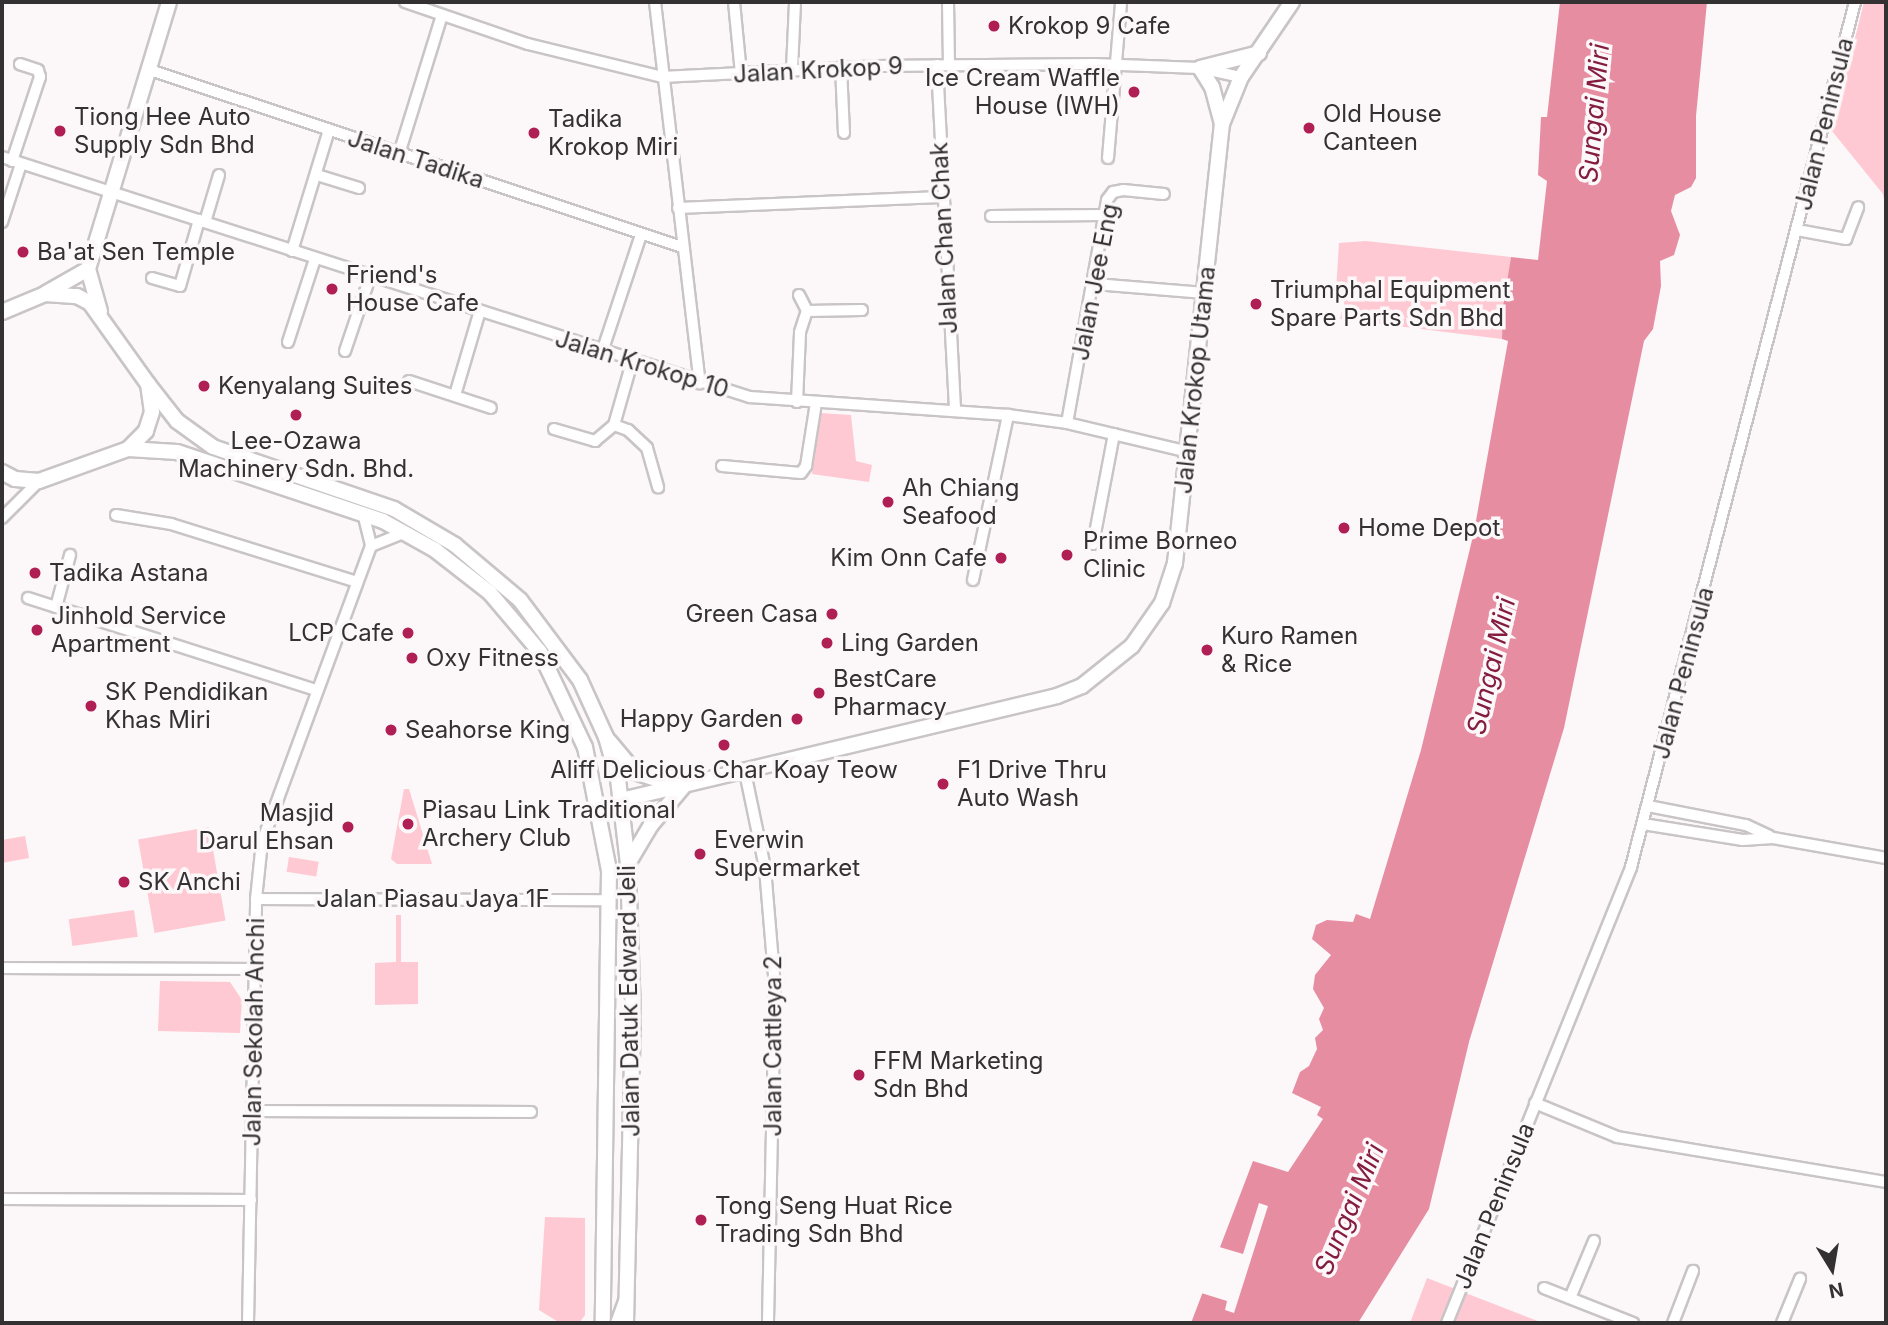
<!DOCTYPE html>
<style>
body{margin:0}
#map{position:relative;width:1888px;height:1325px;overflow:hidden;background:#fcf7f8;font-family:Inter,sans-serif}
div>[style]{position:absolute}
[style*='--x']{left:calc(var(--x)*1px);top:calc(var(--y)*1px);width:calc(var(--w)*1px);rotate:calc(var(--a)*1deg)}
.green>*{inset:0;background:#fec9d3;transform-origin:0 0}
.water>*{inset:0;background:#e78da1}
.pier>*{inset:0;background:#fcf7f8}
.roads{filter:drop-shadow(2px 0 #c9c4c5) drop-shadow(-2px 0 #c9c4c5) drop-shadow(0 2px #c9c4c5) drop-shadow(0 -2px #c9c4c5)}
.street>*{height:10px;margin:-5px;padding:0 5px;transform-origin:5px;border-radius:5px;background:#fff}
.secondary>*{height:14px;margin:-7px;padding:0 7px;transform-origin:7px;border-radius:7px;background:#fff}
.dots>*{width:19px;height:19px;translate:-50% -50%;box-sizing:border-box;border:4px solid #fcf7f8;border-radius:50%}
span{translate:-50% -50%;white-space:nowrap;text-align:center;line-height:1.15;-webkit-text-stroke:7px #fcf7f8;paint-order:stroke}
.poi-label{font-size:24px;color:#333132}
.left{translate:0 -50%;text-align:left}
.right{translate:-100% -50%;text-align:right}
.street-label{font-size:24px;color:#333132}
.water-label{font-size:26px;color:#841c40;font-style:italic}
.frame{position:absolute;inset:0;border:4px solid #333132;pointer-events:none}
.north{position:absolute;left:1797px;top:1234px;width:70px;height:70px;-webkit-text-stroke:5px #fcf7f8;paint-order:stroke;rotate:169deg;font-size:19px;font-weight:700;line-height:28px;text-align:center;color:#333132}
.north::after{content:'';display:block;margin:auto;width:24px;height:32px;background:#333132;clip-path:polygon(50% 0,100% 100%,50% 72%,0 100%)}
</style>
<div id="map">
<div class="green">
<i style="clip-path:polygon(1864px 2px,1886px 2px,1886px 209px,1883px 194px,1832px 131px)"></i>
<i style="clip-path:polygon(1366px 241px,1511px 257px,1502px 339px,1340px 319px,1346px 295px,1336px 291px,1339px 243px)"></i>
<i style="clip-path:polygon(820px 413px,851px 415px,856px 461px,872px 465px,869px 482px,812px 474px)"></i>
<i style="clip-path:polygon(404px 789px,409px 789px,432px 864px,397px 864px,391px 859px)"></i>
<i style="left:209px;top:827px;width:95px;height:72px;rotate:80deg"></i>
<i style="clip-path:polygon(25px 836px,29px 858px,2px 863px,2px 840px)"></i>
<i style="left:289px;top:857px;width:30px;height:15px;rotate:9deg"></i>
<i style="left:134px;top:910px;width:27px;height:66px;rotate:82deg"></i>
<i style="clip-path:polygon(396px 915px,401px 915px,401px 962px,418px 962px,418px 1004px,375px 1005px,375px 963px,396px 962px)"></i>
<i style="clip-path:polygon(160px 981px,230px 982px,242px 1000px,240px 1033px,158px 1031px)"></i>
<i style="clip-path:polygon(545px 1217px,585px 1218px,585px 1315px,579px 1323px,560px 1323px,539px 1310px)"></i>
<i style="clip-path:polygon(1427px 1278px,1543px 1323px,1410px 1323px)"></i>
</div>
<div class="water">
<i style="clip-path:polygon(1560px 2px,1707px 2px,1696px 116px,1696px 178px,1691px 187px,1675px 195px,1671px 211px,1680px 235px,1674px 255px,1660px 261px,1661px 286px,1653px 329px,1644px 341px,1564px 728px,1469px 1042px,1429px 1209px,1358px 1323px,1191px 1323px,1253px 1161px,1288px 1172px,1323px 1119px,1317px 1115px,1321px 1107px,1292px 1093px,1300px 1072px,1309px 1066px,1317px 1049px,1315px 1038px,1323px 1030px,1319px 1019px,1324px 1008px,1313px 989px,1315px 975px,1331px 955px,1312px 939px,1316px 925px,1327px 920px,1353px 922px,1356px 914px,1370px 919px,1421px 750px,1474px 532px,1508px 341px,1502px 339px,1503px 307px,1511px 257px,1538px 260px,1547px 181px,1538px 175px,1541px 117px,1547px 117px)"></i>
</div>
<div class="pier">
<i style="clip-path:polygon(1259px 1203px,1268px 1206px,1234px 1313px,1225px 1310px,1227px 1301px,1198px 1292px,1216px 1246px,1243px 1254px)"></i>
</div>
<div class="roads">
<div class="street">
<i style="--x:405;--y:2;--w:130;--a:18.9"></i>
<i style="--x:528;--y:44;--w:138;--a:13.8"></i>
<i style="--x:662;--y:77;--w:214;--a:-2.9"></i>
<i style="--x:876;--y:66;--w:218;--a:-0.5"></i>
<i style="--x:1094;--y:64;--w:106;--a:2.2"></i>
<i style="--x:1200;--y:68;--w:42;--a:12.4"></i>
<i style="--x:655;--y:2;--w:384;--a:83.3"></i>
<i style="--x:734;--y:2;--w:71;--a:84.4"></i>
<i style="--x:948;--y:2;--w:62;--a:89.1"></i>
<i style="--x:937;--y:65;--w:345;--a:87"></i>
<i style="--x:841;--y:67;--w:66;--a:87.4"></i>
<i style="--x:792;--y:69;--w:67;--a:-87.4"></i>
<i style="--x:150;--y:70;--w:561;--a:18.4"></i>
<i style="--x:399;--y:154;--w:145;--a:-72.8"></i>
<i style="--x:2;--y:157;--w:786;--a:17.79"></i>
<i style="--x:750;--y:397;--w:259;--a:4"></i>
<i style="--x:1008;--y:415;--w:60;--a:7.7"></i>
<i style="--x:1067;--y:423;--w:125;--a:13.4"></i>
<i style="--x:1108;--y:158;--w:157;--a:-85.2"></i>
<i style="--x:12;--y:161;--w:89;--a:-71.6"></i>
<i style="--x:40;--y:77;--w:7;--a:-106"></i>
<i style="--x:38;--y:70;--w:19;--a:-162"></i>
<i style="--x:317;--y:175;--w:44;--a:17.2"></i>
<i style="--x:678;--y:208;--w:263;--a:-2.4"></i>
<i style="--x:991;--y:216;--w:113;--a:-0.5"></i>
<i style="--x:2;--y:222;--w:61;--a:-71.9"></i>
<i style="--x:205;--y:222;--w:49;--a:-73.4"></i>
<i style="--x:1797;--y:230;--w:50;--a:10.4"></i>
<i style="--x:1846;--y:239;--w:34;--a:-69"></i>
<i style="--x:292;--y:251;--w:127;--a:-73"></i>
<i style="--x:152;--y:278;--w:29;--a:16"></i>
<i style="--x:180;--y:286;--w:69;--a:-73.9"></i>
<i style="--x:1094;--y:284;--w:109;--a:4.7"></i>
<i style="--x:799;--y:295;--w:18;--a:63"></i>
<i style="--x:288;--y:342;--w:87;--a:-72"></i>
<i style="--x:345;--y:351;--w:78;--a:-71.3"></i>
<i style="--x:602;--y:352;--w:123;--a:-71.6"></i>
<i style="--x:632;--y:362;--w:66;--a:105.9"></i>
<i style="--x:614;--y:425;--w:15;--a:20"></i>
<i style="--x:628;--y:430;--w:26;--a:43"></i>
<i style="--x:647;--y:448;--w:41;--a:74.2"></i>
<i style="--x:409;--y:381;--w:86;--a:18.2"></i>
<i style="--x:455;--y:395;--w:84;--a:-73.5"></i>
<i style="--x:797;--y:402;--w:70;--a:-87.5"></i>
<i style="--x:800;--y:332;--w:22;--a:-72"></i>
<i style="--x:807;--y:311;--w:55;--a:-1"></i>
<i style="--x:1067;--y:423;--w:227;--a:-79.8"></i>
<i style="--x:1107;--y:200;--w:10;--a:-53"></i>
<i style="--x:1113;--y:192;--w:10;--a:-11"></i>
<i style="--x:1123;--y:190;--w:41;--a:5.6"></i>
<i style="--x:554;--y:429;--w:43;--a:16.3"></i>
<i style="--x:595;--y:441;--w:25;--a:-40"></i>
<i style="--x:722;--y:466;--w:79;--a:5.1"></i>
<i style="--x:801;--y:473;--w:9;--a:-54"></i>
<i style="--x:806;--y:466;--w:64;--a:-81"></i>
<i style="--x:363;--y:513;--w:34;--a:76"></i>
<i style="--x:116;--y:515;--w:56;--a:9.3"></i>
<i style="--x:171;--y:524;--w:195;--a:17.3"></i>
<i style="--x:2;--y:518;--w:52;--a:-45"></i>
<i style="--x:1093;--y:544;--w:112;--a:-79.2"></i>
<i style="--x:973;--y:580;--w:169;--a:-78"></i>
<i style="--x:28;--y:598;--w:303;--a:17.7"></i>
<i style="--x:56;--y:607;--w:54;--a:-74.9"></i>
<i style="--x:745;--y:772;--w:98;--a:78.2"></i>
<i style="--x:765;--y:868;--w:119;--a:85.2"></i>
<i style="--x:775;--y:987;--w:336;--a:91.2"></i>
<i style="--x:1648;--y:806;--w:100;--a:11"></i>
<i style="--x:1746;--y:825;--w:26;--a:25"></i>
<i style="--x:1643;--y:824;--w:101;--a:9.1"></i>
<i style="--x:1743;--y:840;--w:30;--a:-4"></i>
<i style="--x:1773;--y:838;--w:115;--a:10"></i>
<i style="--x:256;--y:899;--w:354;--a:0.2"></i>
<i style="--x:2;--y:968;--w:253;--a:0.2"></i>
<i style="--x:1535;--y:1103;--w:89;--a:22.5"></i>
<i style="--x:1617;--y:1137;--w:273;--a:9.5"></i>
<i style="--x:253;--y:1111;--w:278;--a:0.2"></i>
<i style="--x:2;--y:1199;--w:249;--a:0.2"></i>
<i style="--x:1544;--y:1288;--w:96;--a:21.5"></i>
<i style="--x:1570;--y:1298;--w:62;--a:-67.2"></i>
<i style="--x:248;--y:1323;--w:424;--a:-88.9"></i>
<i style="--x:256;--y:899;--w:57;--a:-84"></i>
<i style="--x:262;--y:842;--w:315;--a:-69.8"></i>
<i style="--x:371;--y:546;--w:37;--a:-22"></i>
<i style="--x:616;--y:1323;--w:23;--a:-70"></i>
<i style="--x:1447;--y:1323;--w:492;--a:-68"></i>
<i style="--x:1631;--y:867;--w:894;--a:-75.48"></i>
<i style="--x:1673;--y:1323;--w:56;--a:-69"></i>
<i style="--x:1782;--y:1323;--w:48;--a:-67.8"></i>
</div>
<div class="secondary">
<i style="--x:1222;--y:124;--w:38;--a:-105"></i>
<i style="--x:1212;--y:87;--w:22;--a:-122"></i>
<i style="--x:1200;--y:68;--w:61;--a:-14.3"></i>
<i style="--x:88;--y:269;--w:279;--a:-73.1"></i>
<i style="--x:88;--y:269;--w:44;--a:74.1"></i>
<i style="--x:46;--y:293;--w:48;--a:-29.7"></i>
<i style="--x:2;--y:312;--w:47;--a:-22.7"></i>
<i style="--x:45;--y:294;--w:32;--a:4"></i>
<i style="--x:77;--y:296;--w:15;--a:28"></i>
<i style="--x:90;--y:303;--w:100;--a:54.4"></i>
<i style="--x:148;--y:384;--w:28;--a:82"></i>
<i style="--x:152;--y:412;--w:20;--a:108"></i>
<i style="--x:146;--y:431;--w:25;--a:135"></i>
<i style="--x:128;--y:449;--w:95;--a:160.2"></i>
<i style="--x:39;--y:481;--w:24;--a:-175"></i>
<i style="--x:15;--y:479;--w:15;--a:-152"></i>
<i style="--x:148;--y:384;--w:47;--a:51.9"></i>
<i style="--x:177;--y:421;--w:44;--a:35.8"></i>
<i style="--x:213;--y:447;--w:191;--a:18.9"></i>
<i style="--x:394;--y:509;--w:71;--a:30.5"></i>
<i style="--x:455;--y:545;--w:85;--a:40.2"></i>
<i style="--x:520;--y:600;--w:100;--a:53.1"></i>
<i style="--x:580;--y:680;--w:63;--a:65.5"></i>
<i style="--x:606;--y:737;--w:44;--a:74.1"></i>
<i style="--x:618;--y:779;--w:86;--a:83.3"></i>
<i style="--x:628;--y:864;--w:151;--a:88.1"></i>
<i style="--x:633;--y:1015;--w:308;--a:91.3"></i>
<i style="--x:128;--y:449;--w:49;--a:3.5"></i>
<i style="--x:177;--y:452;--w:217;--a:18.5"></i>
<i style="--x:383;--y:521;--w:60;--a:29.1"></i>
<i style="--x:435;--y:550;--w:70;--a:38"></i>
<i style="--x:490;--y:593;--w:77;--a:49.7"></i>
<i style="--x:540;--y:652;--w:105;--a:64.7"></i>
<i style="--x:585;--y:747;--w:126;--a:79"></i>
<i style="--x:609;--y:871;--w:452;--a:90.8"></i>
<i style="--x:609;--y:741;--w:40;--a:50"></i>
<i style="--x:635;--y:772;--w:44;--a:18.4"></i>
<i style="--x:621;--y:800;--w:448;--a:-13.4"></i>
<i style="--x:1057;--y:696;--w:27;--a:-22"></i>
<i style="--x:1082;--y:686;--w:64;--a:-38.7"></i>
<i style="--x:1132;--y:646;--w:52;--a:-55.1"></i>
<i style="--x:1162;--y:603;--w:42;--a:-72"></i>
<i style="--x:1175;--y:563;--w:442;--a:-83.9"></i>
<i style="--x:1222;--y:124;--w:51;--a:-68"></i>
<i style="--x:1241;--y:77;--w:91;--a:-55.8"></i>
<i style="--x:629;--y:862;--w:43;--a:-59.3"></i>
<i style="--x:651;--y:825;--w:50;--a:-49.9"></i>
</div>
</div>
<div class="dots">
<i style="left:994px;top:26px;background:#af1f54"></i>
<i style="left:1134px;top:92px;background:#af1f54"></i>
<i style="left:1309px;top:128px;background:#af1f54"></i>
<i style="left:60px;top:131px;background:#af1f54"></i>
<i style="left:534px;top:133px;background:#af1f54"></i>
<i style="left:23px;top:252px;background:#af1f54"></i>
<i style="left:332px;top:289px;background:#af1f54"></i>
<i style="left:1256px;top:304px;background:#af1f54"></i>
<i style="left:204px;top:386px;background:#af1f54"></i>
<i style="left:296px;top:415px;background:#af1f54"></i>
<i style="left:888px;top:502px;background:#af1f54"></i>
<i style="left:1344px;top:528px;background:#af1f54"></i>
<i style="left:1067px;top:555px;background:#af1f54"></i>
<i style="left:1001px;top:558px;background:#af1f54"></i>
<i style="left:35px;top:573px;background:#af1f54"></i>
<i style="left:832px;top:614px;background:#af1f54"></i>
<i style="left:37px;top:630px;background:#af1f54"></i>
<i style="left:408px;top:633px;background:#af1f54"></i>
<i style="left:827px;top:643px;background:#af1f54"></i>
<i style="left:1207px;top:650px;background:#af1f54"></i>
<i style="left:412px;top:658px;background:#af1f54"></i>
<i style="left:819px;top:693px;background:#af1f54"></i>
<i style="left:91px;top:706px;background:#af1f54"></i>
<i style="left:797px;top:719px;background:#af1f54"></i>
<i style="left:391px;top:730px;background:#af1f54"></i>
<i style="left:724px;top:745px;background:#af1f54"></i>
<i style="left:943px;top:784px;background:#af1f54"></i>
<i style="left:408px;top:824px;background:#af1f54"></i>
<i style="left:348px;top:827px;background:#af1f54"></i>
<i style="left:700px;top:854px;background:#af1f54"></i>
<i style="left:124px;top:882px;background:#af1f54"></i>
<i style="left:859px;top:1075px;background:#af1f54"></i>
<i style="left:701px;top:1220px;background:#af1f54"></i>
</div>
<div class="poi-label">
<span class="left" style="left:1008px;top:26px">Krokop 9 Cafe</span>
<span class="right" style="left:1120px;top:92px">Ice Cream Waffle<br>House (IWH)</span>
<span class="left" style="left:1323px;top:128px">Old House<br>Canteen</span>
<span class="left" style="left:74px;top:131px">Tiong Hee Auto<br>Supply Sdn Bhd</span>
<span class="left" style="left:548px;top:133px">Tadika<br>Krokop Miri</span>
<span class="left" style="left:37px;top:252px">Ba'at Sen Temple</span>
<span class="left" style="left:346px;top:289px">Friend's<br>House Cafe</span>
<span class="left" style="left:1270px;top:304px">Triumphal Equipment<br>Spare Parts Sdn Bhd</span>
<span class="left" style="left:218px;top:386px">Kenyalang Suites</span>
<span style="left:296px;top:455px">Lee-Ozawa<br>Machinery Sdn. Bhd.</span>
<span class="left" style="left:902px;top:502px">Ah Chiang<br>Seafood</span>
<span class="left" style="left:1358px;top:528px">Home Depot</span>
<span class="left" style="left:1083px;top:555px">Prime Borneo<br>Clinic</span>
<span class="right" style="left:987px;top:558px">Kim Onn Cafe</span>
<span class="left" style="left:49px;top:573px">Tadika Astana</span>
<span class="right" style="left:818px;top:614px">Green Casa</span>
<span class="left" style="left:51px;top:630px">Jinhold Service<br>Apartment</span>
<span class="right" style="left:394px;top:633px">LCP Cafe</span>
<span class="left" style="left:1221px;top:650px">Kuro Ramen<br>&amp; Rice</span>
<span class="left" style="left:841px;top:643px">Ling Garden</span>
<span class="left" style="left:426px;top:658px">Oxy Fitness</span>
<span class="left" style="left:833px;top:693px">BestCare<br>Pharmacy</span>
<span class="left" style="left:105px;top:706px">SK Pendidikan<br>Khas Miri</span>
<span class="right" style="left:783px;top:719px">Happy Garden</span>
<span class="left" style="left:405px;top:730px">Seahorse King</span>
<span style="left:724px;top:770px">Aliff Delicious Char Koay Teow</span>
<span class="left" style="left:957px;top:784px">F1 Drive Thru<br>Auto Wash</span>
<span class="left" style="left:422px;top:824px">Piasau Link Traditional<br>Archery Club</span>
<span class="right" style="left:334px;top:827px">Masjid<br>Darul Ehsan</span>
<span class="left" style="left:714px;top:854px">Everwin<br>Supermarket</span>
<span class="left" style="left:138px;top:882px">SK Anchi</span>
<span class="left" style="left:873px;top:1075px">FFM Marketing<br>Sdn Bhd</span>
<span class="left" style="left:715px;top:1220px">Tong Seng Huat Rice<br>Trading Sdn Bhd</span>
</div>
<div class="street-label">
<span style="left:818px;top:70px;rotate:-3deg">Jalan Krokop 9</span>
<span style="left:1824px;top:124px;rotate:-76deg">Jalan Peninsula</span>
<span style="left:416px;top:159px;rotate:18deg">Jalan Tadika</span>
<span style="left:944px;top:238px;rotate:-93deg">Jalan Chan Chak</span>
<span style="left:1095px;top:282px;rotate:-79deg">Jalan Jee Eng</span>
<span style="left:642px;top:364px;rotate:17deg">Jalan Krokop 10</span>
<span style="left:1195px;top:380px;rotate:-84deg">Jalan Krokop Utama</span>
<span style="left:1683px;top:673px;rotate:-75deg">Jalan Peninsula</span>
<span style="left:433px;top:899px">Jalan Piasau Jaya 1F</span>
<span style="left:629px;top:1001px;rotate:-91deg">Jalan Datuk Edward Jeli</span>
<span style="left:254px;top:1032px;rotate:-89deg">Jalan Sekolah Anchi</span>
<span style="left:773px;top:1046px;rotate:-90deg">Jalan Cattleya 2</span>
<span style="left:1494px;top:1206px;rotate:-68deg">Jalan Peninsula</span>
</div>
<div class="water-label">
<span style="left:1594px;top:113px;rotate:-85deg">Sungai Miri</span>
<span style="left:1491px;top:666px;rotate:-77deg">Sungai Miri</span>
<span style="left:1349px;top:1209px;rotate:-67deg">Sungai Miri</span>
</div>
<div class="frame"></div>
<div class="north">N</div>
</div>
